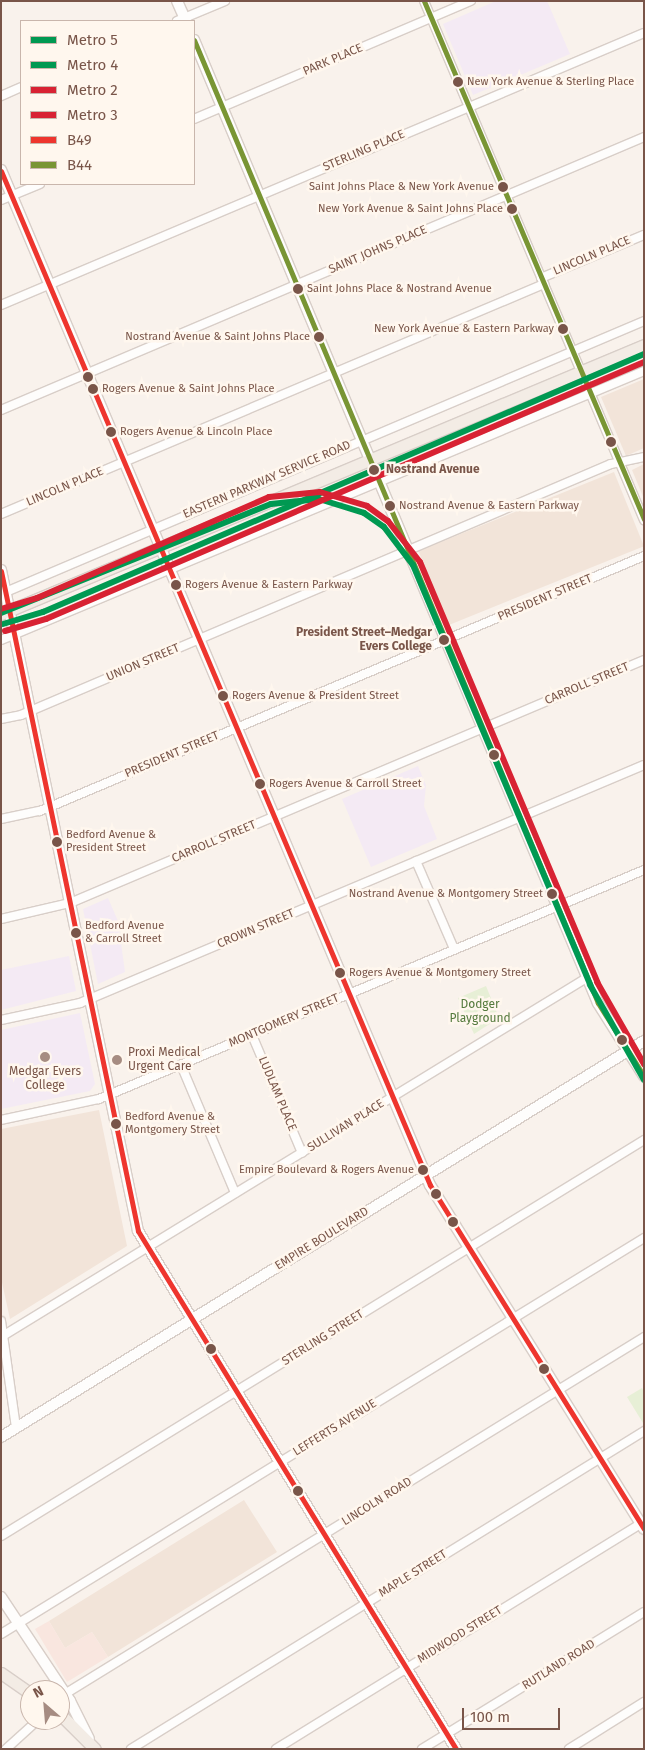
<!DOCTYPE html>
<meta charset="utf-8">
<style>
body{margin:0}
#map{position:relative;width:645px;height:1750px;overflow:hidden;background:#f9f2ec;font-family:"Fira Sans",sans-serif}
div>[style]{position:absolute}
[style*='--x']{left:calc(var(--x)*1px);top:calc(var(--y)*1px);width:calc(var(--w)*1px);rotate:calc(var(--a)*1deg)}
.residential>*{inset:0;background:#f2e4d9;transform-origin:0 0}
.commercial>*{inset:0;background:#f9e6df}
.education>*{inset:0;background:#f4eaf4}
.green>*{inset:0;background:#e7efd6}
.roads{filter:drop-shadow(1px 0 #d8cec8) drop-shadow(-1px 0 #d8cec8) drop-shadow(0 1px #d8cec8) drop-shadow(0 -1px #d8cec8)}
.street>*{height:8px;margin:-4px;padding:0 4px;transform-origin:4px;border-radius:4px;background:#fefdfc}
.secondary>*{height:10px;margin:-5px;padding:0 5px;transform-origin:5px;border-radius:5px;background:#fefdfc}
.primary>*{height:11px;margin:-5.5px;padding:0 5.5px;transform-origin:5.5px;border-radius:5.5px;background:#f3ece5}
.bus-1>*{height:5px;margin:-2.5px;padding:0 2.5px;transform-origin:2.5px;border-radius:2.5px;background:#ee352e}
.bus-2>*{height:5px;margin:-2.5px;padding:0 2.5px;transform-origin:2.5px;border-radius:2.5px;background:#799534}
.metro-1>*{height:6px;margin:-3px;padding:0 3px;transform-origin:3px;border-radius:3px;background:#009952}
.metro-2>*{height:6px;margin:-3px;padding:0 3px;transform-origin:3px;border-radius:3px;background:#009952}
.metro-3>*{height:6px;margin:-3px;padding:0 3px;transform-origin:3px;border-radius:3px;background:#d82233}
.metro-4>*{height:6px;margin:-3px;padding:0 3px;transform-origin:3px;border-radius:3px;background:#d82233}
.dots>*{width:14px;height:14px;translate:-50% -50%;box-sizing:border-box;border:2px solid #fff7ee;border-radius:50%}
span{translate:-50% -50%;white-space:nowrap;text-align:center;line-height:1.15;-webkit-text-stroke:5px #fff7ee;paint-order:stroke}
.bus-label{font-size:11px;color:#795549}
.left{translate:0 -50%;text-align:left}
.right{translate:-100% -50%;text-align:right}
.street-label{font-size:12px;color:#795549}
.stop-label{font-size:12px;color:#795549;font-weight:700}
.park-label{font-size:12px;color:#557a3d}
.poi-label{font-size:12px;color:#795549}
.frame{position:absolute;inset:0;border:2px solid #795549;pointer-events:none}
.legend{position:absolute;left:20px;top:20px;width:175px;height:165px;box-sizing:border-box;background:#fff7ee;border:1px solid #c9b6ac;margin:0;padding:6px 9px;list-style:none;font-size:15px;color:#795549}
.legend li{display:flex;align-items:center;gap:10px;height:25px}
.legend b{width:25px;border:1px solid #c9b6ac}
.north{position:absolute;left:20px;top:1680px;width:50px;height:50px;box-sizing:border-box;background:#fff7ee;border:1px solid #c9b6ac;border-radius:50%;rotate:333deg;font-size:14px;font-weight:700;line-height:20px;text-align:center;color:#795549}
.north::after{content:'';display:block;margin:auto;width:18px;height:22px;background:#a68c82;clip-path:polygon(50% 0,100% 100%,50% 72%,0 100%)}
.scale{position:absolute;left:462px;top:1708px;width:98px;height:22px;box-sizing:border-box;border:2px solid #795549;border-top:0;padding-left:6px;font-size:15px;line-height:18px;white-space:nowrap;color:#795549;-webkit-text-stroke:4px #fff7ee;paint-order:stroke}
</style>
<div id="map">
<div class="residential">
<i style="clip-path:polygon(644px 379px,644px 448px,626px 456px,601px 397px)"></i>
<i style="clip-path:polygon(644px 464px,644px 499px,632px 470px)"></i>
<i style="left:614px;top:472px;width:80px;height:211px;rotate:68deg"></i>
<i style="clip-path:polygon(99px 1110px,127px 1246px,10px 1319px,1px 1278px,1px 1129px)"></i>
<i style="clip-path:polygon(244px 1500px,277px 1552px,108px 1657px,92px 1632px,65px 1648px,49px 1621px)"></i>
</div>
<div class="commercial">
<i style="clip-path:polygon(49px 1621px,65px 1648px,92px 1632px,108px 1657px,67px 1682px,35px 1629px)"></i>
</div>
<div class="education">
<i style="clip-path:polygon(496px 1px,547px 1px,570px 54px,473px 95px,443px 24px)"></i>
<i style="clip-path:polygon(418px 766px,426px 785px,424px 806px,437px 839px,371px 867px,342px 799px)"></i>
<i style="clip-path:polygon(108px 898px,118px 921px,125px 972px,98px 984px,83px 909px)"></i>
<i style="clip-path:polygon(69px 956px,76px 991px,1px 1010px,1px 970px)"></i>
<i style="clip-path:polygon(80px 1013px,95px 1084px,90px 1091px,1px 1109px,1px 1030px)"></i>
</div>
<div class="green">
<i style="clip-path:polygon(486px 986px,499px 1018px,474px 1034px,458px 998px)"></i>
<i style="clip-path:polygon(642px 1388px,644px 1392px,643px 1423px,627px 1397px)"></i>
</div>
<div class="roads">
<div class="street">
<i style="--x:424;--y:1;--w:564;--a:67.03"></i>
<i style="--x:177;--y:21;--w:52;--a:-22.6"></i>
<i style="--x:1;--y:96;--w:22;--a:-24"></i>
<i style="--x:194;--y:119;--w:301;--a:-23.1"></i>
<i style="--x:1;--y:200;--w:42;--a:-22.3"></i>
<i style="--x:541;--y:278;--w:112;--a:-22.7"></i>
<i style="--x:1;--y:305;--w:698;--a:-22.93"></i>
<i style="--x:1;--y:410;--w:699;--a:-23"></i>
<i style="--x:1;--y:514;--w:590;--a:-22.96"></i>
<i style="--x:1;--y:594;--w:699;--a:-23"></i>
<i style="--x:1;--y:640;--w:697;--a:-22.7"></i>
<i style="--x:1;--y:719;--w:20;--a:-11"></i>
<i style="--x:21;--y:715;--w:641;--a:-23.05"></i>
<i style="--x:611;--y:464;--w:34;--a:-12"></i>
<i style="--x:1;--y:819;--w:40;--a:-12"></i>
<i style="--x:40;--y:811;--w:656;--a:-22.89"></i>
<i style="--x:416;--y:861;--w:96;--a:66.6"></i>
<i style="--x:1;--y:919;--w:71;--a:-13.1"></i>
<i style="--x:70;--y:903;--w:623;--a:-22.95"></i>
<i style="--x:1;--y:1020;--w:81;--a:-12.1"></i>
<i style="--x:80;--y:1003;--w:612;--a:-22.88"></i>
<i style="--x:252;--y:1035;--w:128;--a:67"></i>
<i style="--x:181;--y:1065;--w:139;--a:67.1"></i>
<i style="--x:1;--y:1120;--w:100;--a:-12.1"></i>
<i style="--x:99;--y:1099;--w:591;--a:-22.79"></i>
<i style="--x:1;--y:1321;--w:108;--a:82"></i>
<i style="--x:1;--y:1337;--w:689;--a:-31.52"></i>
<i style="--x:1;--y:1536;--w:755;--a:-31.63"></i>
<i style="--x:1;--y:1634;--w:755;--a:-31.63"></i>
<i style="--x:60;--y:1697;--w:686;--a:-31.65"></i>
<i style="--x:6;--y:1749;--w:43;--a:-42.2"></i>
<i style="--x:131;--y:1749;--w:604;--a:-31.79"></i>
<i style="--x:276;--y:1749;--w:432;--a:-31.7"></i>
<i style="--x:422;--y:1749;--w:261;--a:-31.7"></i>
<i style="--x:569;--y:1749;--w:89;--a:-32.1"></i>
</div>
<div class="secondary">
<i style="--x:177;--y:1;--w:22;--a:66"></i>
<i style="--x:194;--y:40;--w:1044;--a:67.24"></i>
<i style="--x:598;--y:1003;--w:86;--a:57.8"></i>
<i style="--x:1;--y:170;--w:1102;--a:67.09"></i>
<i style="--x:430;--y:1185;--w:405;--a:58.1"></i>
<i style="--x:1;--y:570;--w:675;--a:78.29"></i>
<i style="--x:138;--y:1231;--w:608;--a:58.45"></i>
<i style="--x:1;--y:1437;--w:755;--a:-31.63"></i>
<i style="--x:1;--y:1597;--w:125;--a:56.4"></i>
<i style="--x:70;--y:1701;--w:42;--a:63.4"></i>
</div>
<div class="primary">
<i style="--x:1;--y:614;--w:697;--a:-22.7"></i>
<i style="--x:1;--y:1673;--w:35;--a:35"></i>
<i style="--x:60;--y:1714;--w:49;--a:45"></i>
</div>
</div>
<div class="bus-1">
<i style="--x:1;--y:171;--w:1101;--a:67.07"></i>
<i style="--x:430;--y:1185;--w:405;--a:58.1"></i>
<i style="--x:1;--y:571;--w:674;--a:78.27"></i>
<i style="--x:138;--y:1231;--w:608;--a:58.45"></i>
</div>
<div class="bus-2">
<i style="--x:424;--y:1;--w:563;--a:66.99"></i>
<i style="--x:194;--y:40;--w:1044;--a:67.24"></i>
<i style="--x:598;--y:1003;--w:86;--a:57.8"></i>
</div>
<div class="metro-1">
<i style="--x:1;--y:613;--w:291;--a:-22"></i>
<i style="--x:271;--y:504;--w:48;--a:-5.9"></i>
<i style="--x:319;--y:499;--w:47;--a:17.3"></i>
<i style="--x:364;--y:513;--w:24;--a:35"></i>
<i style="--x:384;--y:527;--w:48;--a:52.7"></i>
<i style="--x:413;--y:565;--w:456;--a:67.1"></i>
<i style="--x:590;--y:985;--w:109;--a:60.4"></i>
</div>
<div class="metro-2">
<i style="--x:3;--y:624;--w:42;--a:-16.7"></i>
<i style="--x:43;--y:612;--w:654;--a:-23.23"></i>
</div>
<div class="metro-3">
<i style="--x:1;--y:609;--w:38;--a:-17"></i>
<i style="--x:37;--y:598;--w:253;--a:-23.5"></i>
<i style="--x:269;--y:497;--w:51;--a:-5.6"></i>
<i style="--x:320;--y:492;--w:49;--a:16.6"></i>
<i style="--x:367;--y:506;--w:26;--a:36"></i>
<i style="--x:388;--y:521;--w:52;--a:52"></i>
<i style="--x:420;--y:562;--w:456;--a:67.1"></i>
<i style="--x:597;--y:982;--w:95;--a:60.2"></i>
</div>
<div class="metro-4">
<i style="--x:5;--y:631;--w:43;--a:-16.3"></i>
<i style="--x:46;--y:619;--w:651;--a:-23.26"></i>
</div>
<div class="dots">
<i style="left:458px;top:82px;background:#795549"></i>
<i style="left:503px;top:187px;background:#795549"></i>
<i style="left:512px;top:209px;background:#795549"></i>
<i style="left:298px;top:289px;background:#795549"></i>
<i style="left:563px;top:329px;background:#795549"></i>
<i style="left:319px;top:337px;background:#795549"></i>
<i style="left:88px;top:377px;background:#795549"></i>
<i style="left:93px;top:389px;background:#795549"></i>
<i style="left:111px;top:432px;background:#795549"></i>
<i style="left:611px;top:442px;background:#795549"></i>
<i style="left:374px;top:470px;background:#795549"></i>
<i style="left:390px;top:506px;background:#795549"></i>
<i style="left:176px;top:585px;background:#795549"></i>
<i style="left:444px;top:640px;background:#795549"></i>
<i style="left:223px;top:696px;background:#795549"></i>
<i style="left:494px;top:755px;background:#795549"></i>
<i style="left:260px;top:784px;background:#795549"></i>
<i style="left:57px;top:842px;background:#795549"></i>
<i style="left:552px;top:894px;background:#795549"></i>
<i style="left:76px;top:933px;background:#795549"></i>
<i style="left:340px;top:973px;background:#795549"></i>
<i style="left:622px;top:1040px;background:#795549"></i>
<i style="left:45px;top:1057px;background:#a68c82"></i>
<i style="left:117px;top:1060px;background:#a68c82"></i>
<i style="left:116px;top:1124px;background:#795549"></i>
<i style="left:423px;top:1170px;background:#795549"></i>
<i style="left:436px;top:1194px;background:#795549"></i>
<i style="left:453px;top:1222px;background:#795549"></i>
<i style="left:211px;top:1349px;background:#795549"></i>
<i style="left:544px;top:1369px;background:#795549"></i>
<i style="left:298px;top:1491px;background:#795549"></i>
</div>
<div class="bus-label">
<span class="left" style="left:467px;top:82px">New York Avenue &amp; Sterling Place</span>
<span class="right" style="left:494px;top:187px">Saint Johns Place &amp; New York Avenue</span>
<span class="right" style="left:503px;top:209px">New York Avenue &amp; Saint Johns Place</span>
<span class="left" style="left:307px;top:289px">Saint Johns Place &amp; Nostrand Avenue</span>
<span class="right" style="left:554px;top:329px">New York Avenue &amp; Eastern Parkway</span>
<span class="right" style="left:310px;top:337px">Nostrand Avenue &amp; Saint Johns Place</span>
<span class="left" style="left:102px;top:389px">Rogers Avenue &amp; Saint Johns Place</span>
<span class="left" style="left:120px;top:432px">Rogers Avenue &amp; Lincoln Place</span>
<span class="left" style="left:399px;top:506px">Nostrand Avenue &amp; Eastern Parkway</span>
<span class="left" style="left:185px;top:585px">Rogers Avenue &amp; Eastern Parkway</span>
<span class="left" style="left:232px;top:696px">Rogers Avenue &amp; President Street</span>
<span class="left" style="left:269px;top:784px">Rogers Avenue &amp; Carroll Street</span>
<span class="left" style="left:66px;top:842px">Bedford Avenue &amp;<br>President Street</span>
<span class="right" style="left:543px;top:894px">Nostrand Avenue &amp; Montgomery Street</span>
<span class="left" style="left:85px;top:933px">Bedford Avenue<br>&amp; Carroll Street</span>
<span class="left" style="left:349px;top:973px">Rogers Avenue &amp; Montgomery Street</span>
<span class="left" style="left:125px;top:1124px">Bedford Avenue &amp;<br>Montgomery Street</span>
<span class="right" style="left:414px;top:1170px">Empire Boulevard &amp; Rogers Avenue</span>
</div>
<div class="street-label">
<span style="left:333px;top:60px;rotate:-23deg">PARK PLACE</span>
<span style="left:364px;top:151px;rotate:-23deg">STERLING PLACE</span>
<span style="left:378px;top:250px;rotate:-23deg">SAINT JOHNS PLACE</span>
<span style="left:592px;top:256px;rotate:-23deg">LINCOLN PLACE</span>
<span style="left:267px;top:480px;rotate:-23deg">EASTERN PARKWAY SERVICE ROAD</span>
<span style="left:65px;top:487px;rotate:-23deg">LINCOLN PLACE</span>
<span style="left:545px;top:598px;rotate:-23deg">PRESIDENT STREET</span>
<span style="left:143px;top:663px;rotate:-23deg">UNION STREET</span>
<span style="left:587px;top:684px;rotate:-23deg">CARROLL STREET</span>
<span style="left:172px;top:755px;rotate:-23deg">PRESIDENT STREET</span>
<span style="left:214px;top:842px;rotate:-23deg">CARROLL STREET</span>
<span style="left:256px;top:929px;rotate:-23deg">CROWN STREET</span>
<span style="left:284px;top:1021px;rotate:-23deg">MONTGOMERY STREET</span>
<span style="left:277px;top:1094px;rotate:67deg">LUDLAM PLACE</span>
<span style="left:346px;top:1126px;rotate:-32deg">SULLIVAN PLACE</span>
<span style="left:322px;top:1239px;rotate:-32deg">EMPIRE BOULEVARD</span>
<span style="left:323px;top:1338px;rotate:-32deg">STERLING STREET</span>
<span style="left:335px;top:1428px;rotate:-32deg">LEFFERTS AVENUE</span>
<span style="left:377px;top:1502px;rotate:-32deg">LINCOLN ROAD</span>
<span style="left:413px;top:1574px;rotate:-32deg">MAPLE STREET</span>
<span style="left:460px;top:1635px;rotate:-32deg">MIDWOOD STREET</span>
<span style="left:559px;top:1665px;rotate:-32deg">RUTLAND ROAD</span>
</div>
<div class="stop-label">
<span class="left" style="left:386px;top:470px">Nostrand Avenue</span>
<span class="right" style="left:432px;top:640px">President Street–Medgar<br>Evers College</span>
</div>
<div class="park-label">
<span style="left:480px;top:1012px">Dodger<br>Playground</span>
</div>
<div class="poi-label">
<span class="left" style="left:128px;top:1060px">Proxi Medical<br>Urgent Care</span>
<span style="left:45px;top:1079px">Medgar Evers<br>College</span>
</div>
<div class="frame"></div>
<ul class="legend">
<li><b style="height:6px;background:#009952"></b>Metro 5</li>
<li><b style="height:6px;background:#009952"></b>Metro 4</li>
<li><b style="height:6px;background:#d82233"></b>Metro 2</li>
<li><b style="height:6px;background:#d82233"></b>Metro 3</li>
<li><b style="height:6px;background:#ee352e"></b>B49</li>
<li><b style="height:6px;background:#799534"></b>B44</li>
</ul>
<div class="north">N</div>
<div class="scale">100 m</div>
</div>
